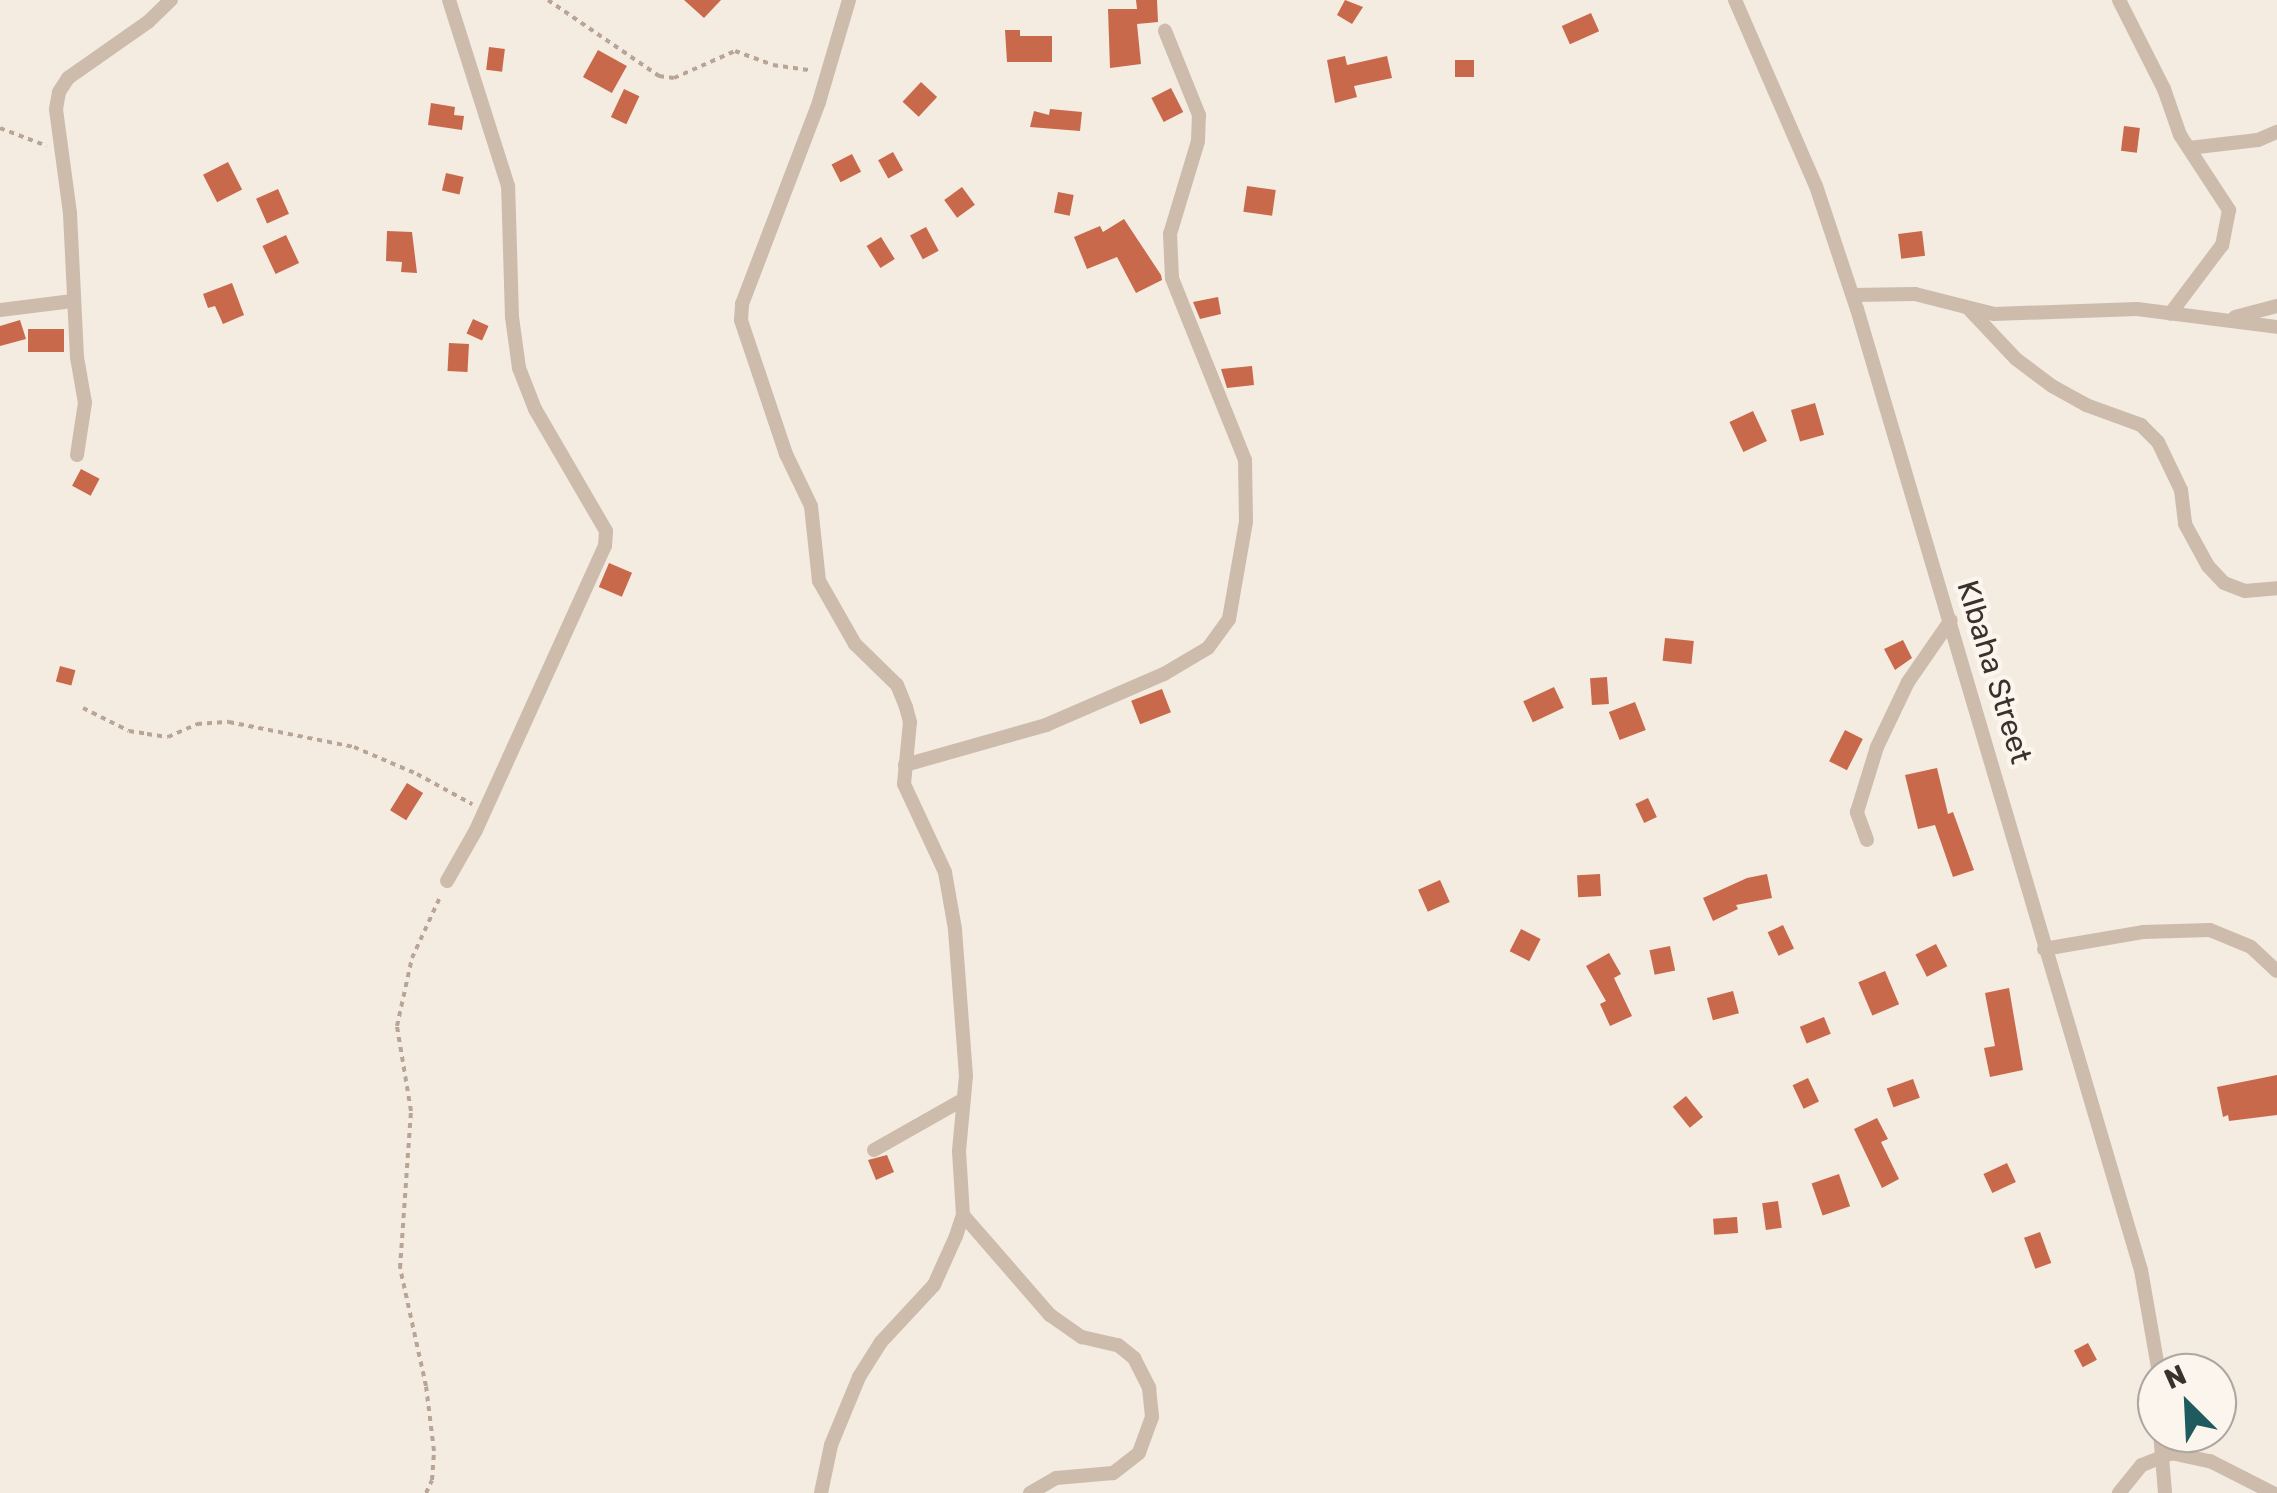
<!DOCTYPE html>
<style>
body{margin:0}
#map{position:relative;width:2277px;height:1493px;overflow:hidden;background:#f4ebe1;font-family:Rubik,sans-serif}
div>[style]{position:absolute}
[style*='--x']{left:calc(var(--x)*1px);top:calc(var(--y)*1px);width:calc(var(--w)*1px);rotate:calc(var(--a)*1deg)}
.building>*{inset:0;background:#c8694b;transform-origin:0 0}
.path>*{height:4px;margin-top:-2px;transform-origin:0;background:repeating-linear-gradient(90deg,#b9a596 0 5px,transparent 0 10px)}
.street>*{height:14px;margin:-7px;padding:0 7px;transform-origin:7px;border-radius:7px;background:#cdbbac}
span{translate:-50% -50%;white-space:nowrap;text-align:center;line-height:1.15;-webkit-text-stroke:9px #fbf5ee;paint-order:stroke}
.street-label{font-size:30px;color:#3b302b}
.north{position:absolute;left:2137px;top:1353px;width:100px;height:100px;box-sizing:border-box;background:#fbf5ee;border:2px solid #aea6a0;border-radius:50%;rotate:336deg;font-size:28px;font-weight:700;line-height:40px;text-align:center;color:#3b302b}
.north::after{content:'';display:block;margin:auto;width:35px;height:45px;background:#1f5a5e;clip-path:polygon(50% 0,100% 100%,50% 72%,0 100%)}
</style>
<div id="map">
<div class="building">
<i style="clip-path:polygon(684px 0,721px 0,704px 18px)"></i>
<i style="clip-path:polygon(1136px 0,1157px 0,1158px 22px,1137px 24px,1141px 64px,1110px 68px,1108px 9px,1137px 9px)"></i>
<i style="clip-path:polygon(1345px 0,1363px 7px,1352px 24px,1337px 15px)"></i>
<i style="left:1591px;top:13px;width:20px;height:32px;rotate:66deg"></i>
<i style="clip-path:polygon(1005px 30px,1020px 30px,1020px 36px,1052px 36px,1052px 62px,1007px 62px)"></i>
<i style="left:489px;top:47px;width:16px;height:23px;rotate:7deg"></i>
<i style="left:598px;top:50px;width:33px;height:31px;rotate:29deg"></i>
<i style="clip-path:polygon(1345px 56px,1347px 65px,1387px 56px,1392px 78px,1354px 86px,1357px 97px,1335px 103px,1327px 60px)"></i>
<i style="left:1455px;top:60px;width:19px;height:17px"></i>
<i style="left:921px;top:82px;width:22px;height:27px;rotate:43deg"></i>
<i style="left:1171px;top:88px;width:27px;height:22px;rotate:63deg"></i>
<i style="left:624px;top:89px;width:17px;height:31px;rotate:25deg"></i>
<i style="clip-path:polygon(431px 103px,455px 107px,454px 115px,464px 116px,462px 130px,428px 125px)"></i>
<i style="clip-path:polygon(1050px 109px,1082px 112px,1080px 131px,1030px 127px,1034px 111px,1049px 115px)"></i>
<i style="left:2124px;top:126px;width:16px;height:25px;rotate:7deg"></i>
<i style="left:893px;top:152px;width:21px;height:17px;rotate:61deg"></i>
<i style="left:852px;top:154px;width:20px;height:23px;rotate:63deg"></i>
<i style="left:228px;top:162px;width:31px;height:28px;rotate:63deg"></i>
<i style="left:446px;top:173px;width:18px;height:18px;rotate:13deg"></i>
<i style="left:1247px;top:186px;width:29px;height:26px;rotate:8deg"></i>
<i style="left:962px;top:187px;width:22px;height:22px;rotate:54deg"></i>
<i style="left:278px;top:189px;width:27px;height:24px;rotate:66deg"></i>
<i style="left:1058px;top:192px;width:16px;height:21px;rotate:11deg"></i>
<i style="clip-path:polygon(1124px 219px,1161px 275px,1162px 280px,1136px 293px,1117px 257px,1087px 269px,1074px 237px,1100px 226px,1103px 232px)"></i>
<i style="left:926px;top:227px;width:27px;height:18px;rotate:62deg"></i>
<i style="clip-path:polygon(387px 231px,412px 232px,417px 273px,401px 272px,402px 262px,386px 261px)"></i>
<i style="left:1922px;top:231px;width:25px;height:24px;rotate:83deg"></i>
<i style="left:286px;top:235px;width:31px;height:26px;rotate:65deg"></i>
<i style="left:881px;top:237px;width:26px;height:17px;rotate:58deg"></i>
<i style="clip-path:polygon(232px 283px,244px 315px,223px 324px,215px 306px,208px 308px,203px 294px)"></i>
<i style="clip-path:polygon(1218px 297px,1221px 314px,1200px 319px,1193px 302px)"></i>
<i style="left:473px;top:319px;width:17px;height:16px;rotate:24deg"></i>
<i style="clip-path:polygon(20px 320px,26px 339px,0 346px,0 326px)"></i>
<i style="left:28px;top:329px;width:36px;height:23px"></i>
<i style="left:449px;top:343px;width:20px;height:28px;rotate:3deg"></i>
<i style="clip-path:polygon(1252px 366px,1254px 385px,1227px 388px,1221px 369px)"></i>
<i style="left:1815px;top:403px;width:33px;height:25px;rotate:74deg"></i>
<i style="left:1753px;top:411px;width:33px;height:26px;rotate:65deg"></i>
<i style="left:81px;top:469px;width:21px;height:19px;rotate:28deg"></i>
<i style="left:609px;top:563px;width:25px;height:26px;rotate:23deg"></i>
<i style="left:1665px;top:638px;width:29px;height:23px;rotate:6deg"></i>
<i style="clip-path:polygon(1903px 640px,1912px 658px,1895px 670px,1884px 649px)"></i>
<i style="left:60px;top:666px;width:16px;height:16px;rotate:15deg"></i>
<i style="left:1607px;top:677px;width:27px;height:17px;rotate:86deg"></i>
<i style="left:1554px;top:687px;width:23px;height:34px;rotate:65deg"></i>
<i style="left:1162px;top:689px;width:25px;height:33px;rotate:69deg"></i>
<i style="left:1635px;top:702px;width:30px;height:28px;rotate:69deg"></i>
<i style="left:1845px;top:730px;width:20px;height:35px;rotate:27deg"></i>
<i style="clip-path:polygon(1937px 768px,1948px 814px,1953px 812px,1974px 870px,1953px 877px,1935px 825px,1918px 829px,1905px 775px)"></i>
<i style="left:407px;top:783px;width:19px;height:32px;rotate:32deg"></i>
<i style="left:1648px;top:798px;width:21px;height:14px;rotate:65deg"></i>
<i style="left:1600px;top:874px;width:22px;height:23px;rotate:87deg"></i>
<i style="clip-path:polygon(1767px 874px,1772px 898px,1736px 905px,1738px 909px,1713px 921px,1703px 898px,1747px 878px)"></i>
<i style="left:1440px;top:880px;width:24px;height:24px;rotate:66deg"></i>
<i style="left:1783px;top:925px;width:26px;height:17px;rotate:65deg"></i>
<i style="left:1521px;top:929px;width:22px;height:25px;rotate:27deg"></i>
<i style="left:1936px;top:944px;width:25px;height:23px;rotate:63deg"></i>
<i style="left:1670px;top:946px;width:25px;height:21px;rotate:78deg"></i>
<i style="clip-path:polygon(1609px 953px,1621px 974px,1614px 978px,1632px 1016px,1610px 1026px,1600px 1004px,1606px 1001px,1586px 966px)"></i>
<i style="left:1885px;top:971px;width:36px;height:29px;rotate:67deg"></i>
<i style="clip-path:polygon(2009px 988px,2023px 1070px,1990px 1077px,1984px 1048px,1995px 1046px,1985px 993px)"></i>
<i style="left:1733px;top:991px;width:23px;height:27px;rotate:75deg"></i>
<i style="left:1824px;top:1017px;width:18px;height:26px;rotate:68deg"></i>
<i style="clip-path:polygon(2277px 1075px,2277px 1115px,2229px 1121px,2228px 1115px,2223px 1117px,2217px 1087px)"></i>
<i style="left:1808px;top:1078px;width:26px;height:17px;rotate:65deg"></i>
<i style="left:1913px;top:1079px;width:20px;height:28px;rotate:70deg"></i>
<i style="left:1686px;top:1096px;width:27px;height:17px;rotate:51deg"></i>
<i style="clip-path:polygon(1877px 1118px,1888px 1139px,1881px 1142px,1899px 1179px,1882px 1188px,1854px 1129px)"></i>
<i style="clip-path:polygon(887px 1155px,894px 1172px,876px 1180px,868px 1160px)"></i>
<i style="left:2007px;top:1163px;width:21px;height:26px;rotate:65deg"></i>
<i style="left:1839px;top:1174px;width:34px;height:29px;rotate:71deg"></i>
<i style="left:1778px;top:1201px;width:27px;height:16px;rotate:82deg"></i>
<i style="left:1737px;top:1217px;width:16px;height:24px;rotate:86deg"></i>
<i style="left:2040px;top:1232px;width:33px;height:17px;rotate:70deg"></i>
<i style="left:2088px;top:1343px;width:19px;height:16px;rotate:62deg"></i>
</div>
<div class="path">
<i style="--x:548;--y:0;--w:135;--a:34.4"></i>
<i style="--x:659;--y:76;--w:15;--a:8"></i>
<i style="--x:674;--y:78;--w:67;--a:-23.9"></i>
<i style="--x:735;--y:51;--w:40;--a:20.2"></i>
<i style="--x:773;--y:65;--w:37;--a:8"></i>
<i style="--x:0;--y:128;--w:50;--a:21"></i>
<i style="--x:83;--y:708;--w:51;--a:26.6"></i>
<i style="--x:129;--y:731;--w:18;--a:9"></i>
<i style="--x:147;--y:734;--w:21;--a:8"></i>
<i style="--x:168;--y:737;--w:32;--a:-24"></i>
<i style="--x:197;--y:724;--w:32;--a:-4"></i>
<i style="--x:229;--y:722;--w:127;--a:11.3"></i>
<i style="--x:354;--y:747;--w:69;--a:23.2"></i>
<i style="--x:417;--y:774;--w:63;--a:28.6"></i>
<i style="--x:426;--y:1493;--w:14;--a:-65"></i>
<i style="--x:432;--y:1480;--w:29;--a:-86"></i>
<i style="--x:434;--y:1451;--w:65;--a:-97"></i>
<i style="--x:426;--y:1386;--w:121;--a:-102.4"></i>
<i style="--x:400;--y:1268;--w:157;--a:-86"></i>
<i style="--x:411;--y:1111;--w:86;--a:-99.4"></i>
<i style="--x:397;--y:1026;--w:70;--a:-77.6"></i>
<i style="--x:412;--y:958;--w:69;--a:-65.3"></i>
</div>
<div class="street">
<i style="--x:1735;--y:0;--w:203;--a:66.5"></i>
<i style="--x:1816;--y:186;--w:130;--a:71.6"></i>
<i style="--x:1857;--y:309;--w:1002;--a:73.54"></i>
<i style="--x:2141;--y:1270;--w:105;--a:80.1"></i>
<i style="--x:2119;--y:0;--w:100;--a:63.2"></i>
<i style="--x:2164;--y:89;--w:49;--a:70.8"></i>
<i style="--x:2180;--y:135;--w:90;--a:56.8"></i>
<i style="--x:2229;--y:210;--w:36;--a:101"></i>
<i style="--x:2222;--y:245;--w:86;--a:127"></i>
<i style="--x:2189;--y:148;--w:69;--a:-6.6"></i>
<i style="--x:2258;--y:140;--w:21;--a:-23"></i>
<i style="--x:1853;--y:295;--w:62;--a:-0.9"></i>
<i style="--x:1915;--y:294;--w:81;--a:14.2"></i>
<i style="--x:1994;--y:314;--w:143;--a:-2"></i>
<i style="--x:2137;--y:309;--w:141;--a:7.3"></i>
<i style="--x:1968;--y:308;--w:70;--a:46.7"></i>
<i style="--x:2016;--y:359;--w:45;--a:36.9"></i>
<i style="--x:2052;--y:386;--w:39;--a:29"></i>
<i style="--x:2086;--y:405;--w:59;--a:20"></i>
<i style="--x:2141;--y:425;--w:24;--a:45"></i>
<i style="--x:2158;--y:442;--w:53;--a:64.4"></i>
<i style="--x:2181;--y:490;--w:34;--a:83"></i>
<i style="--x:2185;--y:524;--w:48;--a:61.3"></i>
<i style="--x:2208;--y:566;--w:23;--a:47"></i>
<i style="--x:2224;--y:583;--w:22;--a:21"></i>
<i style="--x:2245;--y:591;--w:32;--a:-5"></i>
<i style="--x:0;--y:310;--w:73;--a:-7.1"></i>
<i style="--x:2235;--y:317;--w:43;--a:-14.7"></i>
<i style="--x:77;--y:455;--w:53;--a:-81.3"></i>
<i style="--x:85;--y:403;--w:47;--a:-99.9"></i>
<i style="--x:77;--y:357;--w:144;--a:-92.8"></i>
<i style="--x:70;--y:213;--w:105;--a:-97.7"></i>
<i style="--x:56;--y:109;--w:17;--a:-80"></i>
<i style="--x:59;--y:92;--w:17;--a:-57"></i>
<i style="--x:68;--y:78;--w:98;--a:-35"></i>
<i style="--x:148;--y:22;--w:32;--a:-44"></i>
<i style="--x:905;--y:765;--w:147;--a:-15.8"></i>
<i style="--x:1046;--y:725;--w:129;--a:-23.4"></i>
<i style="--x:1164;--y:674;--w:51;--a:-30.6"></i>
<i style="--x:1208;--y:648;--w:36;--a:-54"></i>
<i style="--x:1229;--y:619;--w:98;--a:-80.1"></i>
<i style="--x:1246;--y:522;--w:62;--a:-90.9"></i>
<i style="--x:1245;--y:460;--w:196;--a:-111.9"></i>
<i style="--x:1172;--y:278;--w:44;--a:-92.6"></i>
<i style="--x:1170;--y:234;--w:97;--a:-73.2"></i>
<i style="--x:1198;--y:141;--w:26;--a:-88"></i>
<i style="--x:1199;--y:115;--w:91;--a:-112"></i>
<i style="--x:1867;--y:840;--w:30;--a:-110"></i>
<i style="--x:1857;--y:812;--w:68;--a:-72.9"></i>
<i style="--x:1877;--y:747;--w:72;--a:-64.5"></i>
<i style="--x:1908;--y:682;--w:75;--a:-55.3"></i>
<i style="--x:447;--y:881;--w:59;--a:-60.4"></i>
<i style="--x:476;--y:830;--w:312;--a:-65.6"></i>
<i style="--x:605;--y:546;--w:15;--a:-86"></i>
<i style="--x:606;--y:531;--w:141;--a:-120.2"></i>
<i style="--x:535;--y:409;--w:44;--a:-111.3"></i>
<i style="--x:519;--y:368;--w:51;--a:-97.8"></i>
<i style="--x:512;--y:317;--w:131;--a:-91.7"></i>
<i style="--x:508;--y:186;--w:195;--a:-107.6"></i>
<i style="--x:2044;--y:949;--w:100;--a:-9.7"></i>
<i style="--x:2143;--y:932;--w:67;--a:-1.7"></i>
<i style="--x:2210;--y:930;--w:44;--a:22.5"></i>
<i style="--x:2251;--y:947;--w:35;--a:43"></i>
<i style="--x:874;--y:1150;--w:103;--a:-29.5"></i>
<i style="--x:963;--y:1215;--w:133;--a:49"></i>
<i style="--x:1050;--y:1315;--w:39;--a:35"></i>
<i style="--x:1082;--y:1337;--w:37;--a:13"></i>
<i style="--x:1118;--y:1345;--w:21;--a:39"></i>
<i style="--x:1134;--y:1358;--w:34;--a:63"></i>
<i style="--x:1149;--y:1388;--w:29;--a:84"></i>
<i style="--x:1152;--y:1417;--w:38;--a:110"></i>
<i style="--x:1139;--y:1453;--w:33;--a:142"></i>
<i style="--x:1113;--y:1473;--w:57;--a:175"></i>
<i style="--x:1056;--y:1478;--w:30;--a:150"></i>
<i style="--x:2160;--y:1433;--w:60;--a:85.2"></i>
<i style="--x:821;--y:1493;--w:49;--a:-78.2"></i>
<i style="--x:831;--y:1445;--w:74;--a:-67.6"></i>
<i style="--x:859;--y:1377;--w:41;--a:-57.8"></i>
<i style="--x:881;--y:1342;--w:78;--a:-47.1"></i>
<i style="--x:934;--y:1285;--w:54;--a:-65.8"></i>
<i style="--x:956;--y:1236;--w:22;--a:-72"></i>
<i style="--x:963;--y:1215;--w:64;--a:-93.6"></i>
<i style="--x:959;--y:1151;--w:75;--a:-84.7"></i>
<i style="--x:966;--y:1076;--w:147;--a:-94.3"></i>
<i style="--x:955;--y:929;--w:58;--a:-100"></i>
<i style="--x:945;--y:872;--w:97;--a:-115"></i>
<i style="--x:904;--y:784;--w:62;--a:-84.5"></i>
<i style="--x:910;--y:722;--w:16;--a:-105"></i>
<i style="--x:906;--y:707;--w:24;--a:-112"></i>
<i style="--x:897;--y:685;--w:59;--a:-135.7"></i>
<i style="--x:855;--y:644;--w:73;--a:-119.7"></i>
<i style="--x:819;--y:581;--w:75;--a:-96.1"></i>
<i style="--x:811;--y:506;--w:58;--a:-115.7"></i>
<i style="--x:786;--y:454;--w:141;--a:-108.6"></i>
<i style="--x:741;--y:320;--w:16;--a:-86"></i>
<i style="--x:742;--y:304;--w:216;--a:-69.1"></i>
<i style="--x:819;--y:102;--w:106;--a:-73.6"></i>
<i style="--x:2119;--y:1493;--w:36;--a:-51"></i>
<i style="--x:2142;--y:1465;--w:31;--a:-22"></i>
<i style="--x:2171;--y:1453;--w:40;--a:12"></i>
<i style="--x:2210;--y:1461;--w:71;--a:26.9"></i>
</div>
<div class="street-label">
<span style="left:1994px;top:672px;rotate:73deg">KIbaha Street</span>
</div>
<div class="north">N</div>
</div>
